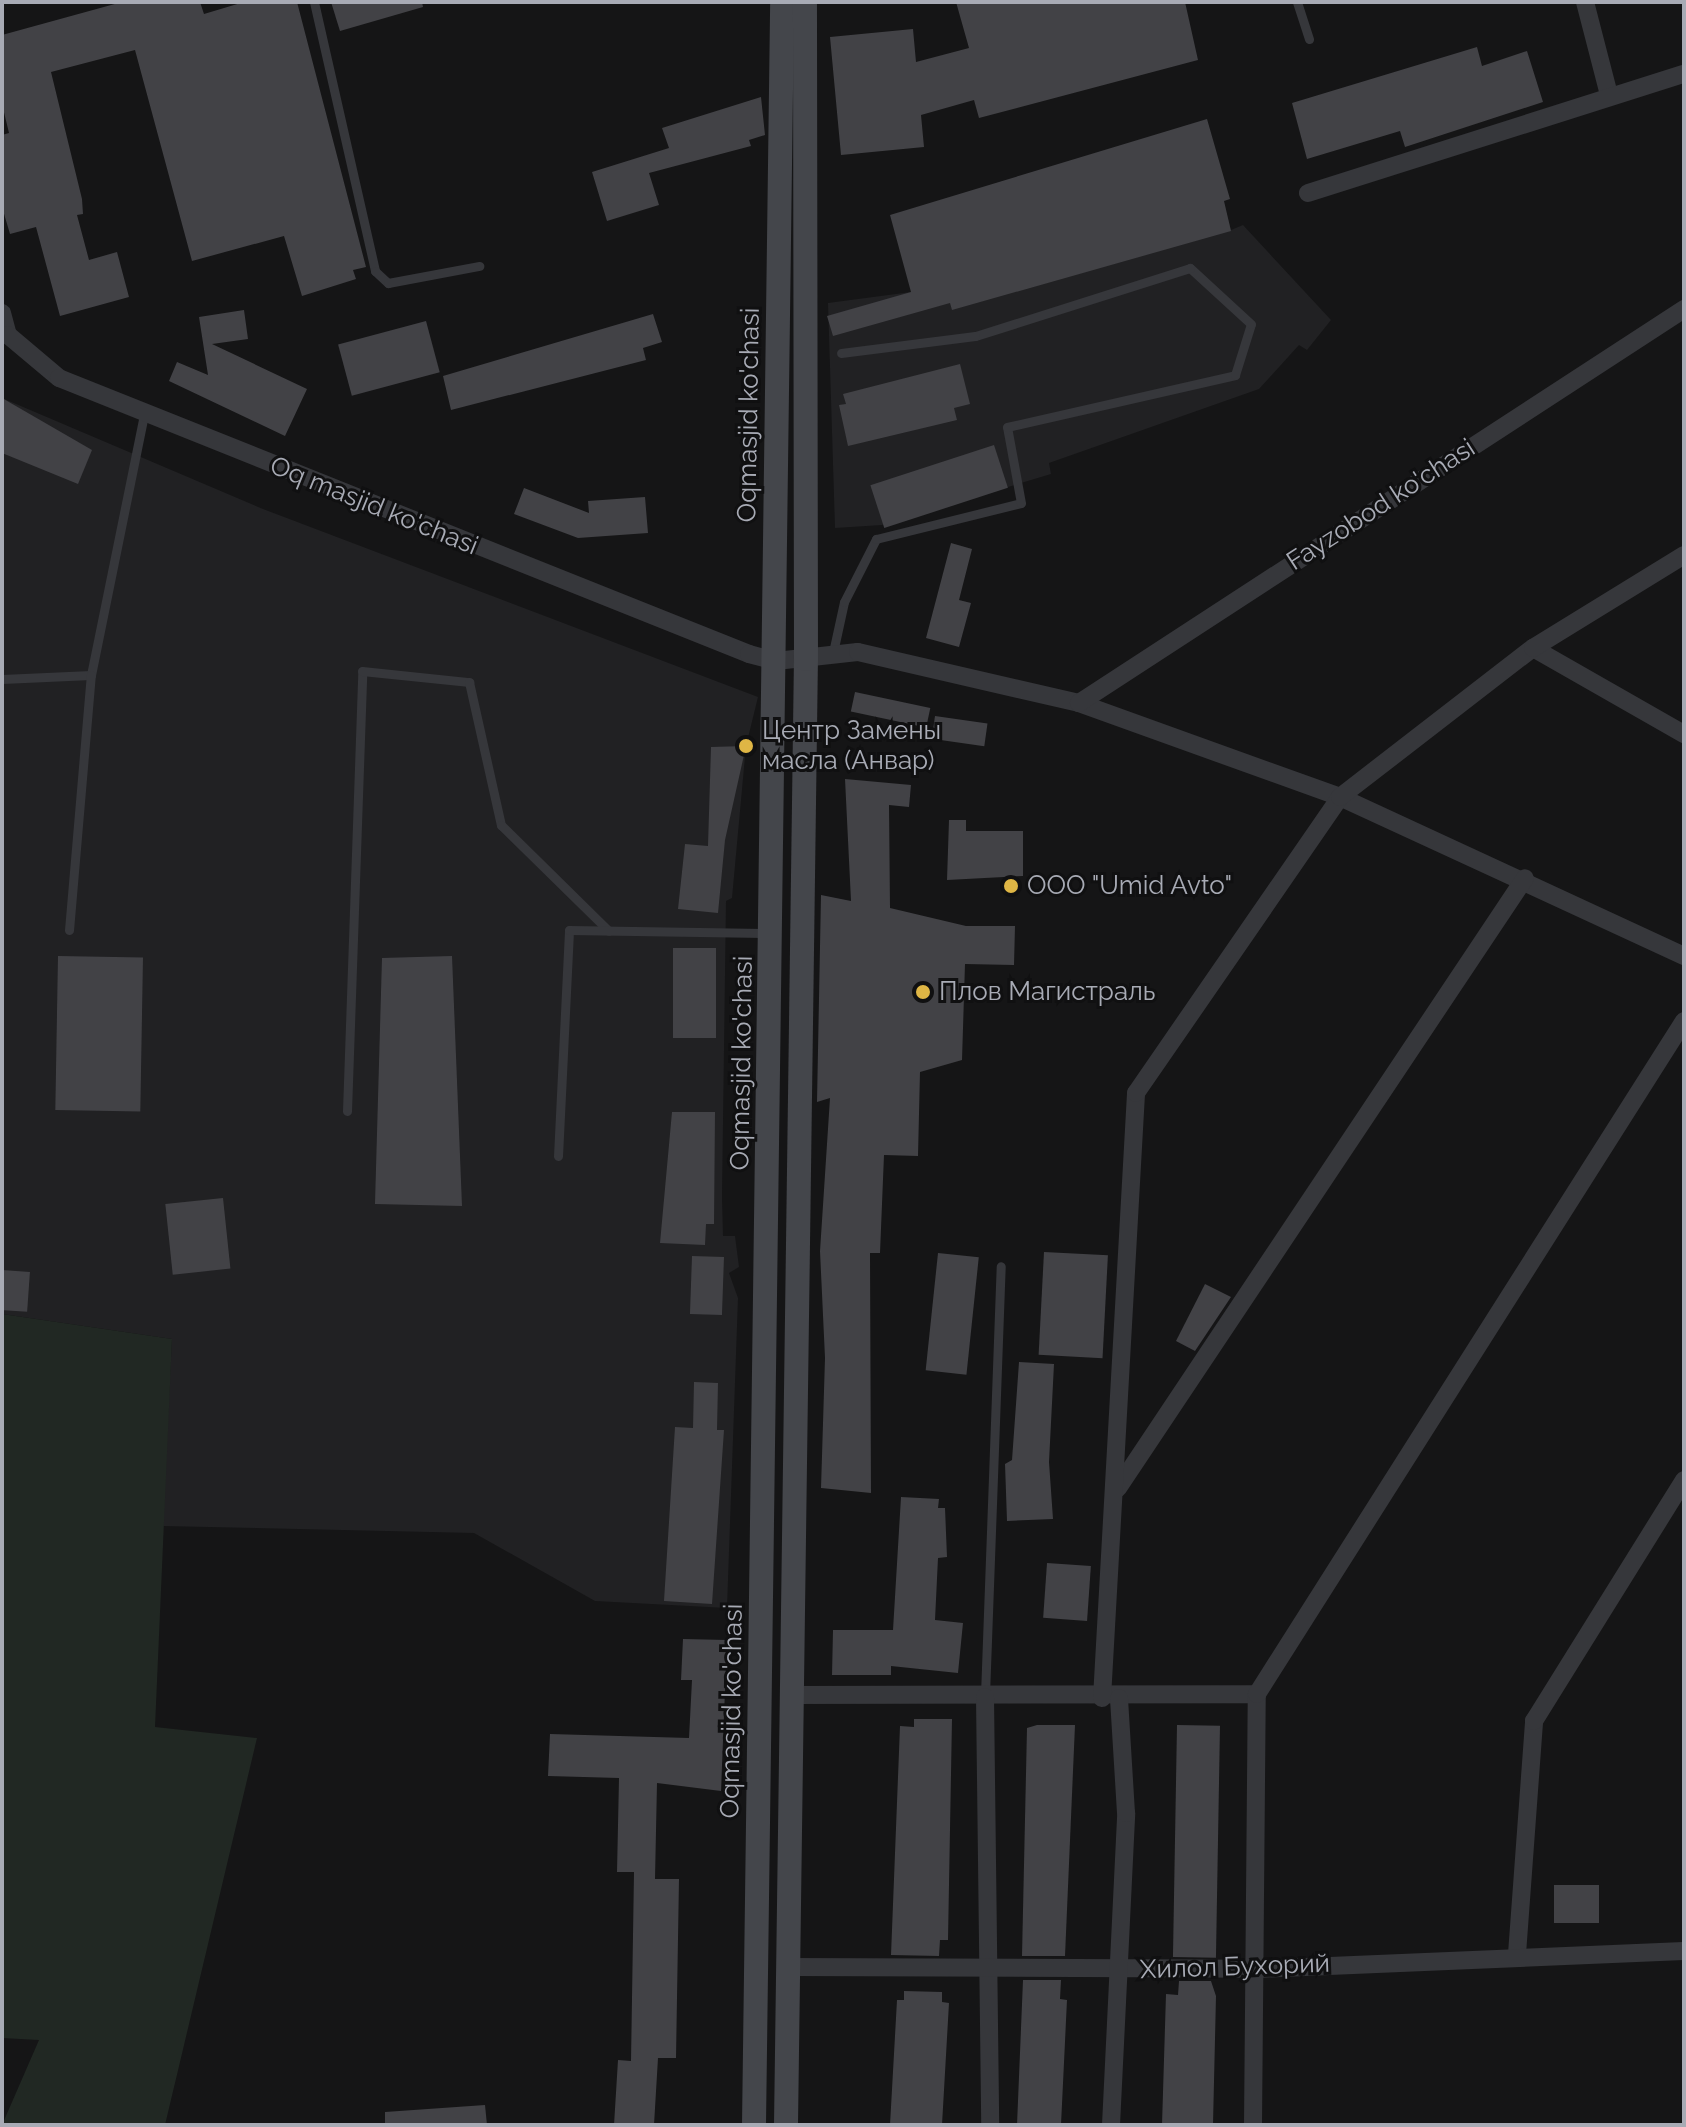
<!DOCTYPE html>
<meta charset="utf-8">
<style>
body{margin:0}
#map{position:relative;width:1686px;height:2127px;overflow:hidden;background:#151516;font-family:Raleway,sans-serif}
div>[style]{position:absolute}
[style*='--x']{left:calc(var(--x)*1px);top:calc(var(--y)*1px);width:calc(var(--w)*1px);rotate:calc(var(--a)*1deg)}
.built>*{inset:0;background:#212123}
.green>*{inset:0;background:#212823}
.building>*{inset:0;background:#424246;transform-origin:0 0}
.service>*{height:9px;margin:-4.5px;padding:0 4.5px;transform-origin:4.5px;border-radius:4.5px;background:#36373b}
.minor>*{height:18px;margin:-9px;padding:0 9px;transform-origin:9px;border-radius:9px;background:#36373b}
.secondary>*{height:24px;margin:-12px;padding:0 12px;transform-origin:12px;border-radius:12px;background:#44464b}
.dots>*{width:22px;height:22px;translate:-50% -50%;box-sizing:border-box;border:4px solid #101011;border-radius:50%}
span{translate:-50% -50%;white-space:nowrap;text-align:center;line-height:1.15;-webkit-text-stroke:6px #101011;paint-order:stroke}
.street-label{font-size:26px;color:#a8abb5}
.poi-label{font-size:26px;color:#a8abb5}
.left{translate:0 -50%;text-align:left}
.frame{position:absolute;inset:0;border:4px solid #a8abb5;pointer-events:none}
</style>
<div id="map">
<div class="built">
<i style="clip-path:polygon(1224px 204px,1231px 230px,1243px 225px,1331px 320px,1307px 350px,1299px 345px,1259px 389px,1049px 463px,1051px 474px,882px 525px,835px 528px,828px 303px,911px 292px)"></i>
<i style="clip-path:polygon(2px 398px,263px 509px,758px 697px,746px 746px,732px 898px,726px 901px,722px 1197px,723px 1236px,735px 1236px,739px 1267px,729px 1273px,738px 1298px,727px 1608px,595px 1601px,474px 1533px,162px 1526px,172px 1339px,2px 1314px)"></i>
</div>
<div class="green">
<i style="clip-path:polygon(2px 1314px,172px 1339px,155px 1727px,257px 1738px,165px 2125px,2px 2125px,39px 2040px,2px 2038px)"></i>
</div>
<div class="building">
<i style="clip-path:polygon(122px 2px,200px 2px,204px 14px,244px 2px,297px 2px,366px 267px,353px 270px,356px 279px,302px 296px,284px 236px,192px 261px,135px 50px,51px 72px,82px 199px,83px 214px,77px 215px,89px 260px,117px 252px,129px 297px,60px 316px,36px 227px,10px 234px,2px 207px,2px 135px,9px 133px,2px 104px,2px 35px)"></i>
<i style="clip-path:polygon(331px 2px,422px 2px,423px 7px,340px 31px)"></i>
<i style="clip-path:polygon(956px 2px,1185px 2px,1198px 60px,979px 118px,974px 100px,921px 115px,924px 147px,841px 155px,830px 37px,913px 29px,916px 62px,969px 48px)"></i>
<i style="clip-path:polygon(1477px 47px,1482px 66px,1527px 51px,1543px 102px,1405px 147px,1400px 131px,1307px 159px,1292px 103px)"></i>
<i style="clip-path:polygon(761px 97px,765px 135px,749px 140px,751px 146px,649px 173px,659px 205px,607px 221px,592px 172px,669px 148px,662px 128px)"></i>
<i style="clip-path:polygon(1207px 119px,1230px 199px,1224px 201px,1231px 231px,952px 310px,950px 303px,833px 336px,827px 316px,911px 292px,890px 215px)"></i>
<i style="clip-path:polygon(244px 310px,248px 339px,212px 344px,307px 389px,285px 436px,169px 381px,177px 362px,208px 375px,199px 317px)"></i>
<i style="clip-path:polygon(653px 314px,662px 342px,643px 348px,646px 360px,451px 410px,443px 376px)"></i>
<i style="left:426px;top:321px;width:53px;height:91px;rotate:75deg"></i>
<i style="clip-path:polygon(960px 364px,970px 404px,954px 408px,957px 420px,848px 446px,839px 405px,846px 404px,843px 394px)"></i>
<i style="clip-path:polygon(2px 398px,92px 450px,78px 484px,2px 453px)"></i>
<i style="left:994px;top:445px;width:45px;height:130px;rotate:72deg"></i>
<i style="clip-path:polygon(524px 488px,589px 513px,588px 501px,645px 497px,648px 533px,578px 538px,514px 514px)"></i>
<i style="clip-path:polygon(951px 543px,972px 549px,959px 600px,971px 603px,959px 647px,926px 638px)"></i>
<i style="left:855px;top:692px;width:77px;height:20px;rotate:12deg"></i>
<i style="left:935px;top:716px;width:53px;height:23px;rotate:8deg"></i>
<i style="clip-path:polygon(746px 746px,725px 840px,718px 913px,678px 909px,685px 844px,708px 846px,711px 747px)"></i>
<i style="clip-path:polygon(845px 779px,911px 785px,909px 807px,889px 805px,890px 908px,966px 926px,1015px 926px,1014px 965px,965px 964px,962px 1060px,920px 1072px,918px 1156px,884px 1155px,880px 1253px,870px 1253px,871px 1493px,821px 1488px,825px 1358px,820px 1251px,830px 1098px,817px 1102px,821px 895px,851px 901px)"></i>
<i style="clip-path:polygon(949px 820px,966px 820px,966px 831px,1023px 831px,1023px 876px,947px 880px)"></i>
<i style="left:673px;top:948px;width:43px;height:90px"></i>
<i style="left:58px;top:956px;width:85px;height:154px;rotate:1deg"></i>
<i style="clip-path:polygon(452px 956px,462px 1206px,375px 1204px,382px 958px)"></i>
<i style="clip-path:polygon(672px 1112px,715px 1112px,714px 1224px,706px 1224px,705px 1245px,660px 1243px)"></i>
<i style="left:223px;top:1198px;width:71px;height:58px;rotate:84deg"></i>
<i style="left:1044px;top:1252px;width:64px;height:103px;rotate:3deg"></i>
<i style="left:938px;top:1253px;width:41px;height:118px;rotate:6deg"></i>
<i style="left:692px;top:1256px;width:32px;height:58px;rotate:2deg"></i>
<i style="left:2px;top:1270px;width:28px;height:40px;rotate:4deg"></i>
<i style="clip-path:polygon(1205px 1284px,1231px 1297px,1195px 1351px,1176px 1341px)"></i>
<i style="clip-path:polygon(1019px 1362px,1054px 1364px,1049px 1462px,1053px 1519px,1007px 1521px,1005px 1464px,1012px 1460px)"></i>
<i style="clip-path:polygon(694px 1382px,718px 1383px,717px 1430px,724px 1430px,712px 1604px,664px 1601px,675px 1427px,693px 1428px)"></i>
<i style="clip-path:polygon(901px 1497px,939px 1499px,938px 1508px,945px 1508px,947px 1557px,938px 1558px,935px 1620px,963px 1623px,958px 1673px,891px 1666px,891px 1675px,832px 1675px,833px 1630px,893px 1630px)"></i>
<i style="left:1047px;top:1563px;width:44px;height:55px;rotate:4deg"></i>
<i style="clip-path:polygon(683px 1639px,727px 1640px,721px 1791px,657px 1783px,655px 1879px,679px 1879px,676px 2058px,658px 2058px,654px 2125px,614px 2125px,618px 2060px,631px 2061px,634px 1872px,617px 1872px,619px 1778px,548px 1776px,550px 1734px,689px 1738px,692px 1680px,681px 1680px)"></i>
<i style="clip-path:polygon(914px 1719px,952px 1719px,948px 1940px,940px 1940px,939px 1956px,891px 1955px,900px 1726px,914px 1727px)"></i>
<i style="clip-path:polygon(1037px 1725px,1075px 1725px,1065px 1956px,1022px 1956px,1027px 1728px)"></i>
<i style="left:1177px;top:1725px;width:43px;height:232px;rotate:1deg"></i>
<i style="left:1554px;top:1885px;width:45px;height:38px"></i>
<i style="clip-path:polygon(1023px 1980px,1061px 1980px,1060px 1999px,1067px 2000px,1061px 2125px,1017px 2125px)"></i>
<i style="clip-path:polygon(1179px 1981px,1211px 1981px,1216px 1996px,1213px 2125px,1162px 2125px,1166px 1994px,1178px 1995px)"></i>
<i style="clip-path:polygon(904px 1991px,942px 1992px,942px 2002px,949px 2003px,942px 2125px,890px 2125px,897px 2000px,904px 2000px)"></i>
<i style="clip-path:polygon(485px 2105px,487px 2125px,385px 2125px,385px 2112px)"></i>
</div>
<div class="service">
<i style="--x:314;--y:2;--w:276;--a:77.2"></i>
<i style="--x:375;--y:271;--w:18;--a:43"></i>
<i style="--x:388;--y:283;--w:93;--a:-10.6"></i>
<i style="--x:1297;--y:2;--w:39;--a:72"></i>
<i style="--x:832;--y:657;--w:56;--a:-77.7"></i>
<i style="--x:844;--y:602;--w:71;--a:-63.1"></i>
<i style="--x:876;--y:539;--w:149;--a:-13.9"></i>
<i style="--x:1021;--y:503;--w:77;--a:-100.4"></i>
<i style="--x:1007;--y:427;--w:234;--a:-12.8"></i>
<i style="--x:1235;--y:375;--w:53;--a:-72.6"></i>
<i style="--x:1251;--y:324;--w:83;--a:-137.4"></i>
<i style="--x:1190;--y:268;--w:225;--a:162.4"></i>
<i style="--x:975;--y:336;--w:135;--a:172.8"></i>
<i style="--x:2;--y:679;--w:89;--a:-2.6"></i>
<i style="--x:91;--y:675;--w:266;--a:-78.5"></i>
<i style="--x:69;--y:930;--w:256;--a:-85.1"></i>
<i style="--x:347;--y:1111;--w:440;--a:-88"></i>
<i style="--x:362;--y:671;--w:108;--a:5.9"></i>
<i style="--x:469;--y:682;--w:147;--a:77.4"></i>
<i style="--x:501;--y:825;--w:151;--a:44.5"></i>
<i style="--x:558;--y:1156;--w:226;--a:-87.2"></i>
<i style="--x:569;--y:930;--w:200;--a:0.9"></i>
<i style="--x:985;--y:1695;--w:429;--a:-87.9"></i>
</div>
<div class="minor">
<i style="--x:1585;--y:2;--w:96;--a:75.5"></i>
<i style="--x:1308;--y:193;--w:394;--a:-17.6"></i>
<i style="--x:2;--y:313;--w:23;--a:75"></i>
<i style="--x:8;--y:335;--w:67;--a:40.1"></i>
<i style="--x:59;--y:378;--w:743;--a:21.8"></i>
<i style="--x:749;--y:654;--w:28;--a:15"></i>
<i style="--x:776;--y:661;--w:82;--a:-6.3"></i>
<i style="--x:858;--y:652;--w:227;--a:13"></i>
<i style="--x:1079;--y:703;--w:277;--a:19.8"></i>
<i style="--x:1340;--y:797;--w:379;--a:24.8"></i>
<i style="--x:1533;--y:648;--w:174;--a:29.7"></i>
<i style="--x:1079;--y:703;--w:722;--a:-33.07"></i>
<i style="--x:1118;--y:1488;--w:733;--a:-56.29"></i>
<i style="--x:790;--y:1695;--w:467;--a:-0.1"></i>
<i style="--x:985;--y:1697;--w:428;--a:89.3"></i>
<i style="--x:1102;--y:1698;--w:606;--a:-86.78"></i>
<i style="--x:1136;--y:1093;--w:359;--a:-55.4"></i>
<i style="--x:1340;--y:797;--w:244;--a:-37.7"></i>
<i style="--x:1533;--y:648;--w:177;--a:-31.6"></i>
<i style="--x:1517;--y:1954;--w:234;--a:-85.8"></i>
<i style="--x:1534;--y:1721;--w:284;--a:-58.1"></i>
<i style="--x:786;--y:1967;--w:470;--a:0.2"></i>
<i style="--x:1256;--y:1969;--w:428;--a:-2.4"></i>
<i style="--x:1111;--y:2125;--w:312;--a:-87.2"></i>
<i style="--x:1126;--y:1813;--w:115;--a:-93.5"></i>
<i style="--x:1253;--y:2125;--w:431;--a:-89.5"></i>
<i style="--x:1257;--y:1694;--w:797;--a:-57.61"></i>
</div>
<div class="secondary">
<i style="--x:754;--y:2125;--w:2123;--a:-89.24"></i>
<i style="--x:786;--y:2125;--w:1466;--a:-89.22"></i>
<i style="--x:806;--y:659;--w:657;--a:-90.09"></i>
</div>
<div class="dots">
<i style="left:746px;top:746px;background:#dfb645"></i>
<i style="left:1011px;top:886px;background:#dfb645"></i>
<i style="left:923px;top:992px;background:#dfb645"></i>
</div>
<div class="street-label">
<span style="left:749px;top:415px;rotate:-89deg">Oqmasjid ko'chasi</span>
<span style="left:1381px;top:505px;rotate:-33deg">Fayzobod ko'chasi</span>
<span style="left:374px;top:506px;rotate:22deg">Oq masjid ko'chasi</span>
<span style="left:742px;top:1063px;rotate:-89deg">Oqmasjid ko'chasi</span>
<span style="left:732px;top:1711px;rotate:-89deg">Oqmasjid ko'chasi</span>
<span style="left:1235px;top:1967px;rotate:-2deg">Хилол Бухорий</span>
</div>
<div class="poi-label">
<span class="left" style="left:762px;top:746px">Центр Замены<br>масла (Анвар)</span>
<span class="left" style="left:1027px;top:886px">ООО "Umid Avto"</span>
<span class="left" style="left:939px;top:992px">Плов Магистраль</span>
</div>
<div class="frame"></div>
</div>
